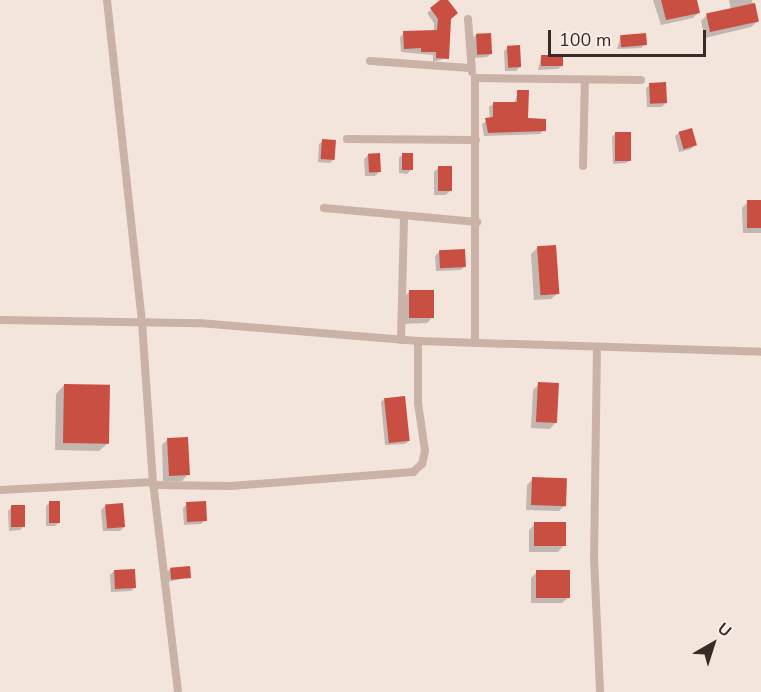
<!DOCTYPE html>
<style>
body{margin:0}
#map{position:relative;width:761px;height:692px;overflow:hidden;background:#f3e4dc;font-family:"Nunito Sans",sans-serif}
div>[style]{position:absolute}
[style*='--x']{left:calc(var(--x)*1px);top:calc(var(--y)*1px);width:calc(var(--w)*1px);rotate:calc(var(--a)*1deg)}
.shadow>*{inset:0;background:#0003}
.building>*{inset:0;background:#ca4f43;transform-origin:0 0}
.minor>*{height:8px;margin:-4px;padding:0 4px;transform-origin:4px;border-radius:4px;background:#cbb2a7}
span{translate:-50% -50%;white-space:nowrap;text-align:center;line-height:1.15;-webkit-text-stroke:6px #faefe8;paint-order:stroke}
.north{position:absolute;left:683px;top:614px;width:60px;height:60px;-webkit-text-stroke:4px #faefe8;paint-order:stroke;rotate:39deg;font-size:16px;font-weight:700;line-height:24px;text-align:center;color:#382a28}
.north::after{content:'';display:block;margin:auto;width:21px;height:27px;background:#382a28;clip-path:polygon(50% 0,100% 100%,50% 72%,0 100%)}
.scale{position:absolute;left:548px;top:30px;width:158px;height:27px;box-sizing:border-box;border:3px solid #382a28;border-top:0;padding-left:8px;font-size:18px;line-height:21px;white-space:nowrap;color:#382a28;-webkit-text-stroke:4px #faefe8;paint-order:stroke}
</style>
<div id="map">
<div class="shadow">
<i style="clip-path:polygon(443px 0,447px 0,449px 19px,447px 58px,433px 62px,433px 55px,401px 52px,400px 37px,404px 33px,434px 31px,434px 23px,427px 13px)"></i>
<i style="clip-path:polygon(653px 0,683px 0,698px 13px,693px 18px,661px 25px)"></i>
<i style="clip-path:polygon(729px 0,752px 0,757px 22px,751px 27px,705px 38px,701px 21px,707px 15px,731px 10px)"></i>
<i style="clip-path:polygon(476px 35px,491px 54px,487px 57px,474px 58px,472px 39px)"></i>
<i style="clip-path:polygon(621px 36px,645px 44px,641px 48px,617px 49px)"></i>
<i style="clip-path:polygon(508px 47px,520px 67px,516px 71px,505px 71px,504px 51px)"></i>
<i style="clip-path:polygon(541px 57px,562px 66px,558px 69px,538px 70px)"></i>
<i style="clip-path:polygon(650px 85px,666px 103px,662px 107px,647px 107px,646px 88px)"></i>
<i style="clip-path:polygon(518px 91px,526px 119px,544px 130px,540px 134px,484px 136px,482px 124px,490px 119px,489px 107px,493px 104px,514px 104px)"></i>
<i style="clip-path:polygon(616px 133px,630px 160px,626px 163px,613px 164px,612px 137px)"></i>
<i style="clip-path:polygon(679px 133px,695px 145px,691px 149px,679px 152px,675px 136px)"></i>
<i style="clip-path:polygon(323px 141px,334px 159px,330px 163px,318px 162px,319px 144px)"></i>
<i style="clip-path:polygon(403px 154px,411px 170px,407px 174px,399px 173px,399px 158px)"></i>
<i style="clip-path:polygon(368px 155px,379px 172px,375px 176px,365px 176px,364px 159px)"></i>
<i style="clip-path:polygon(438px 168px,450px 191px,446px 195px,434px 195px,434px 172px)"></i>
<i style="clip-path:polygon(748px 202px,761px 202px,761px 233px,743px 233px,742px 208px)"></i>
<i style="clip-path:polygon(537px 248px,558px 293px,551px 299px,534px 300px,531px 254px)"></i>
<i style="clip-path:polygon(439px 252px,465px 266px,461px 270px,436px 271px,435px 256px)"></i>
<i style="clip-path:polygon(409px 292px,433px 317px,427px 323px,402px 324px,403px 298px)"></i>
<i style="clip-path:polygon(539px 384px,556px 422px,550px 429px,531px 428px,533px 390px)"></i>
<i style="clip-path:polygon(64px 385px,108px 443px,99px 451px,55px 450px,56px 394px)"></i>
<i style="clip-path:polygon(385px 398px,409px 441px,405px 444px,385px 445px,381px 402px)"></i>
<i style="clip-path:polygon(168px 439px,188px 474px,182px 481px,163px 481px,162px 445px)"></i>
<i style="clip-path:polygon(533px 479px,565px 505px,559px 511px,526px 510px,527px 485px)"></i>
<i style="clip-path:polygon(50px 502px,59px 522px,55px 526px,46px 526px,46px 506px)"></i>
<i style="clip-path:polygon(187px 504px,205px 520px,201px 524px,184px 525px,183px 508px)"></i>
<i style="clip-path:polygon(105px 506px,124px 527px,120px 531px,103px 531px,101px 510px)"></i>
<i style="clip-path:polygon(12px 507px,24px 526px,20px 530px,9px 531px,8px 511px)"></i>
<i style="clip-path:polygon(535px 524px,564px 545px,558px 552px,529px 552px,529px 530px)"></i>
<i style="clip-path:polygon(170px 569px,189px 577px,167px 582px,166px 573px)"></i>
<i style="clip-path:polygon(114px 571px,135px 587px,131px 591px,111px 592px,110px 575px)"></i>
<i style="clip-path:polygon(537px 572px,569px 597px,562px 603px,531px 603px,531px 578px)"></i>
</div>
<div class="building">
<i style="clip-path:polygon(440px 0,448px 0,458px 13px,451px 19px,449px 59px,436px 58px,436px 52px,421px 52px,421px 48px,404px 49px,403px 31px,437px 30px,438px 19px,430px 8px)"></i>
<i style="clip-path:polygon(661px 0,697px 0,700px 13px,666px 20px)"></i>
<i style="left:755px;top:3px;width:19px;height:50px;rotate:78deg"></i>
<i style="left:491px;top:33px;width:21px;height:15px;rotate:87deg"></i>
<i style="left:646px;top:33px;width:12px;height:26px;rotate:85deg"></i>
<i style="left:520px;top:45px;width:22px;height:13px;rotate:87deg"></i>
<i style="left:563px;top:55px;width:11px;height:22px;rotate:90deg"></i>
<i style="left:666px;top:82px;width:21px;height:17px;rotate:87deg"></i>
<i style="clip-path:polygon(517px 90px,529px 90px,528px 118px,546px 119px,546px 131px,488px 133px,485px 118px,493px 117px,493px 102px,517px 102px)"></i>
<i style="left:692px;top:128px;width:18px;height:14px;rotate:74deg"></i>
<i style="left:615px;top:132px;width:16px;height:29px"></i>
<i style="left:322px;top:139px;width:14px;height:20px;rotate:4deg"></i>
<i style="left:380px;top:153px;width:19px;height:12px;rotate:87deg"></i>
<i style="left:402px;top:153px;width:11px;height:17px"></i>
<i style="left:438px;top:166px;width:14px;height:25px"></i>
<i style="left:761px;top:200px;width:28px;height:14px;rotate:90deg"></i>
<i style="left:556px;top:245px;width:49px;height:19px;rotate:86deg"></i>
<i style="left:465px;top:249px;width:18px;height:26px;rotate:87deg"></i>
<i style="left:409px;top:290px;width:25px;height:28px"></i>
<i style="left:538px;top:382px;width:21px;height:40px;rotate:3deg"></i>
<i style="left:64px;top:384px;width:46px;height:59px;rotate:1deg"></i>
<i style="left:405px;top:396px;width:45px;height:21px;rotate:84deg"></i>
<i style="left:188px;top:437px;width:38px;height:21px;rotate:87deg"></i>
<i style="left:532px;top:477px;width:35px;height:28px;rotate:2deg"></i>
<i style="left:49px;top:501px;width:11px;height:22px"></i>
<i style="left:206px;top:501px;width:20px;height:20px;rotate:87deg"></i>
<i style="left:123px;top:503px;width:24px;height:18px;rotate:85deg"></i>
<i style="left:11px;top:505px;width:14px;height:22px"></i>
<i style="left:534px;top:522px;width:32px;height:24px"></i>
<i style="left:190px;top:566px;width:12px;height:20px;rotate:85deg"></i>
<i style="left:135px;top:569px;width:19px;height:21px;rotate:87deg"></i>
<i style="left:536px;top:570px;width:34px;height:28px"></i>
</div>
<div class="minor">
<i style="--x:107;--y:0;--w:324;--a:83.8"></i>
<i style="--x:142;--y:322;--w:160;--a:86.1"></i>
<i style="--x:153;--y:482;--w:211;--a:83.2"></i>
<i style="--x:468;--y:19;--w:53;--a:85.7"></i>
<i style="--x:370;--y:61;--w:100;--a:4"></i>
<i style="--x:347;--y:139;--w:129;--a:0.4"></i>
<i style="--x:583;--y:166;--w:86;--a:-88.7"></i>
<i style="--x:324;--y:208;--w:154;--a:5.2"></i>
<i style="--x:0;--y:320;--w:199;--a:0.9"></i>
<i style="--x:199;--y:323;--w:220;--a:4.7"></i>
<i style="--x:418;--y:341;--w:343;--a:1.8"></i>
<i style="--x:401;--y:340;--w:123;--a:-88.6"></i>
<i style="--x:475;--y:343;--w:265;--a:-90"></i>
<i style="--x:475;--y:78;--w:166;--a:0.7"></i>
<i style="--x:597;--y:347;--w:211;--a:90.8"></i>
<i style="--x:594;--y:558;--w:134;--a:87.4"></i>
<i style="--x:153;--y:485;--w:78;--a:0.7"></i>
<i style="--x:231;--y:486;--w:183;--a:-4.4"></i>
<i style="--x:413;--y:472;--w:12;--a:-42"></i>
<i style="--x:422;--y:464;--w:13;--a:-77"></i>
<i style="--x:425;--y:451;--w:49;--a:-98.3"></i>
<i style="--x:418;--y:403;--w:62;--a:-90"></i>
<i style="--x:0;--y:490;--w:153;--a:-3"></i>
</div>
<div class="north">U</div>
<div class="scale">100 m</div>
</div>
